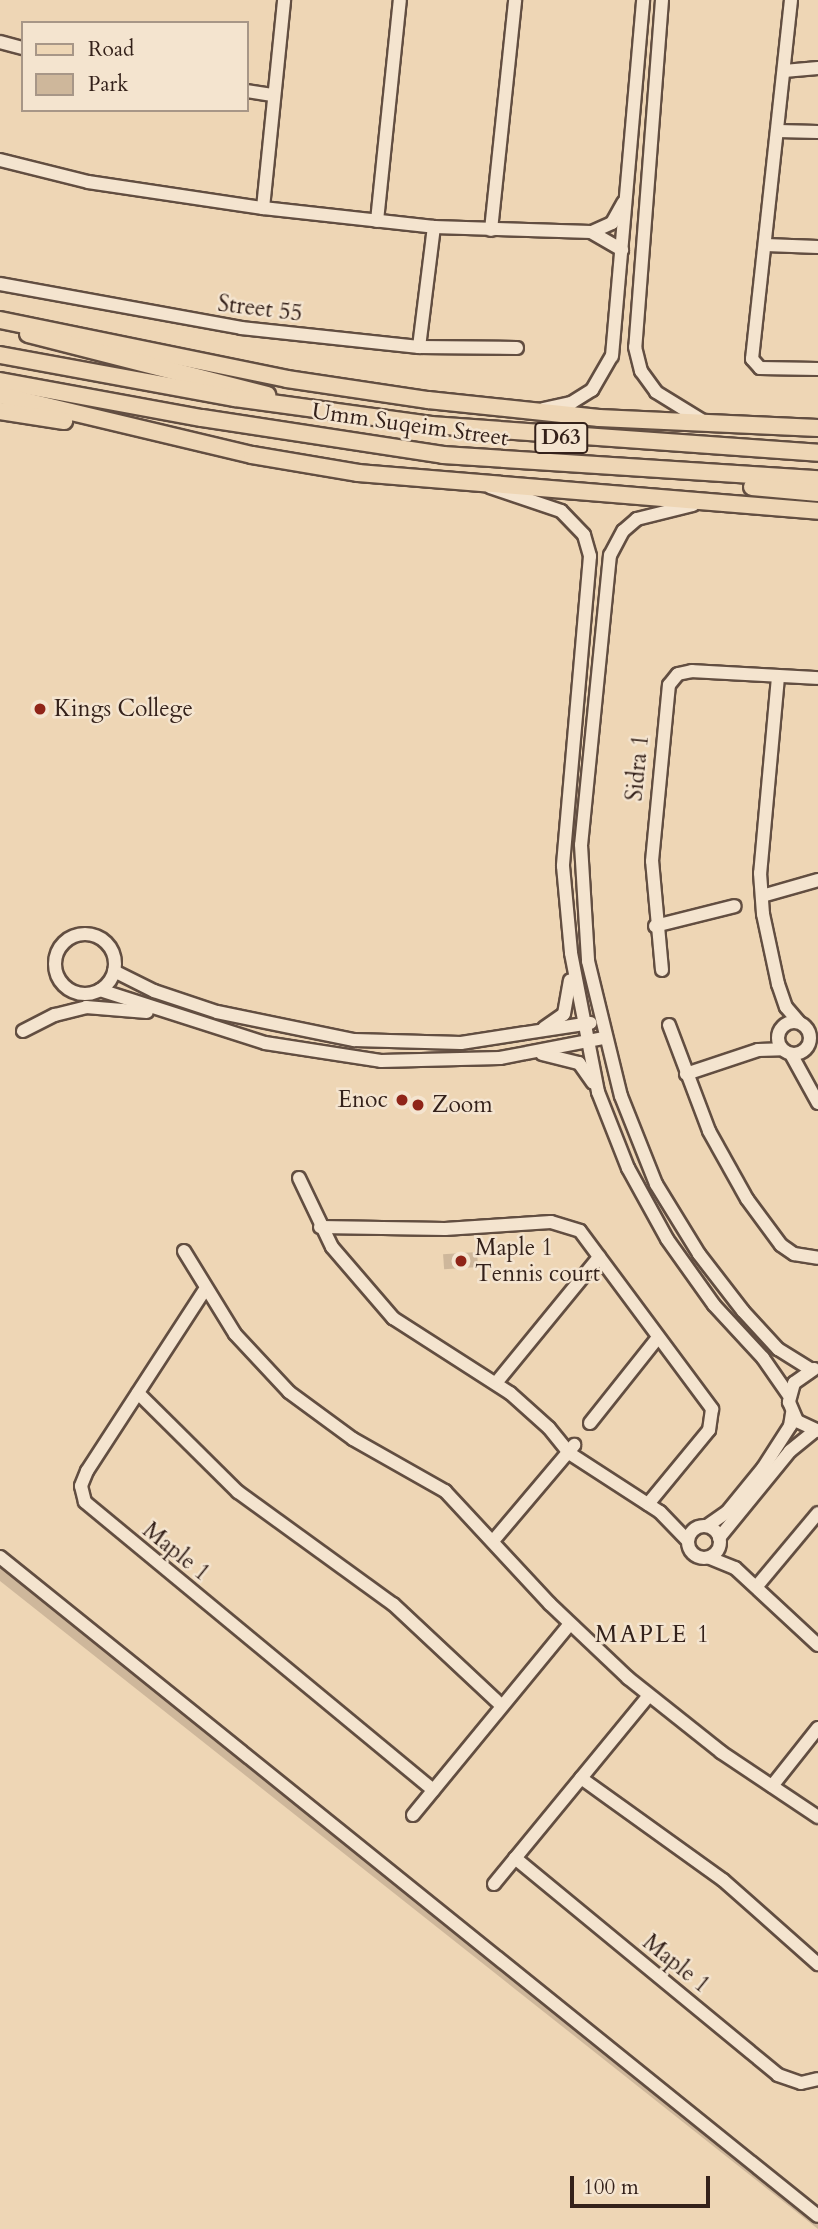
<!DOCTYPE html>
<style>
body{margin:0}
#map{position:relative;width:818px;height:2229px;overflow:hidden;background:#eed6b5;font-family:Cardo,serif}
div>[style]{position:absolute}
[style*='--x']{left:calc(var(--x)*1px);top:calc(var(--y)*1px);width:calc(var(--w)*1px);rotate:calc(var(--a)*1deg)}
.green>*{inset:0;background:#ceb79b;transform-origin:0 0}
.roads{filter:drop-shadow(2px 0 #624e41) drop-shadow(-2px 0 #624e41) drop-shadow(0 2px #624e41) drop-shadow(0 -2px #624e41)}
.minor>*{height:12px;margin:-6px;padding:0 6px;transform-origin:6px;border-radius:6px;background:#f4e4cf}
.minor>.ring{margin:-6px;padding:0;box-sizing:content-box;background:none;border:12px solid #f4e4cf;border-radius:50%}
.major>*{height:16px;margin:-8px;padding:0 8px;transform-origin:8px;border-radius:8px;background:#eed6b5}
.dots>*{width:19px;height:19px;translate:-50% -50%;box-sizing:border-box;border:4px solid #f4e4cf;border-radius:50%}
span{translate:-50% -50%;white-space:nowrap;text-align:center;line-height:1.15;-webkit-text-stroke:5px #f4e4cf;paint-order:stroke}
.shield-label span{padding:2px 5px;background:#f4e4cf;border:2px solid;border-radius:5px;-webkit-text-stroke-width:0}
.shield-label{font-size:21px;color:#34211a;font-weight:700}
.street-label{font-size:23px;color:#34211a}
.poi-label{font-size:23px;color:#34211a}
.left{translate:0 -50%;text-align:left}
.right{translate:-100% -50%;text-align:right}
.neighbourhood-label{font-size:24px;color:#34211a;letter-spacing:2px}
.legend{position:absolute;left:21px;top:21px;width:228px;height:91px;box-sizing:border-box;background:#f4e4cf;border:2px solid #a79687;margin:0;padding:9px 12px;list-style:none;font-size:21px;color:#34211a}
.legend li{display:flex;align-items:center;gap:14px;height:35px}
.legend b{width:35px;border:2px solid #a79687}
.scale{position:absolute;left:570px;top:2176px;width:140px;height:32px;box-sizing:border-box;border:4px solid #34211a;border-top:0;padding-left:9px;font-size:21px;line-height:24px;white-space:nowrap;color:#34211a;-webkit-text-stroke:5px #f4e4cf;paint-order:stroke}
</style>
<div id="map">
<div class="green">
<i style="left:477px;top:1252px;width:15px;height:34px;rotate:86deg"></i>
<i style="clip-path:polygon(0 1553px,818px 2209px,818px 2229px,0 1581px)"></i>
</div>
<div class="roads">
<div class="minor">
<i style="--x:662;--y:0;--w:348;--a:94.4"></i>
<i style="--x:635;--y:347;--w:25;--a:76"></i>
<i style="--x:641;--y:371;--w:26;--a:54"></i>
<i style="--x:656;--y:392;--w:55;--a:31.7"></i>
<i style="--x:791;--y:0;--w:361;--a:96.2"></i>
<i style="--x:752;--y:359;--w:12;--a:48"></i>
<i style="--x:760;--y:368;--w:58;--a:1"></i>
<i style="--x:0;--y:42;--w:24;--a:15"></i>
<i style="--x:784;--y:71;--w:34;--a:-5"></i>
<i style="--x:247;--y:91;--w:26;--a:9"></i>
<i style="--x:778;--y:131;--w:40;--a:1.4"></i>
<i style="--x:0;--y:160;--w:91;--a:14"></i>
<i style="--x:88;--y:182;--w:177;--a:8.5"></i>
<i style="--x:263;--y:208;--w:172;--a:6.3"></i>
<i style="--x:434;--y:227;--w:157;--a:1.8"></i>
<i style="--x:591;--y:232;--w:36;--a:30"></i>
<i style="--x:263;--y:208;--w:209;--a:-84.2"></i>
<i style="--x:377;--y:221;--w:222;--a:-84.1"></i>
<i style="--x:491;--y:230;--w:231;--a:-84"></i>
<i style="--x:592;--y:232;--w:22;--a:-24"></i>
<i style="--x:612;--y:223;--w:23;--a:-61"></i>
<i style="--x:766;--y:245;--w:52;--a:2.2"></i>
<i style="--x:0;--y:284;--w:245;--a:10.3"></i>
<i style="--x:241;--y:328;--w:179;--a:6.1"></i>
<i style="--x:419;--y:347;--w:98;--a:0.6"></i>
<i style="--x:419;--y:347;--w:121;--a:-82.9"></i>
<i style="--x:543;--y:409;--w:29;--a:-12"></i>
<i style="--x:571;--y:403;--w:25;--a:-32"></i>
<i style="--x:592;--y:390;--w:39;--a:-60"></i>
<i style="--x:612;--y:356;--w:357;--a:-85"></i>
<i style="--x:490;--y:487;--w:75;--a:18.7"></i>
<i style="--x:561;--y:511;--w:33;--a:46"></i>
<i style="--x:584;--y:535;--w:22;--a:74"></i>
<i style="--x:590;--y:556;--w:311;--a:95"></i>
<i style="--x:563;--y:866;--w:87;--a:84.7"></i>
<i style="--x:571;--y:953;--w:142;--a:79"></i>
<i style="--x:598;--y:1092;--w:82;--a:68.5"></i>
<i style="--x:628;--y:1168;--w:81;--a:61.2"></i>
<i style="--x:667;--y:1239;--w:81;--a:54.5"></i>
<i style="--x:714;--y:1305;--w:72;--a:47.2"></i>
<i style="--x:763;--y:1358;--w:47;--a:55.3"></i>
<i style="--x:693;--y:505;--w:58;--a:166"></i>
<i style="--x:637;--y:519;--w:18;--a:139"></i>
<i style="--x:623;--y:531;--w:27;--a:118"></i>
<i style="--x:610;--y:555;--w:291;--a:95.7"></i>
<i style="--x:581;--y:845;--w:116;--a:86.5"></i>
<i style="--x:588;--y:961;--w:139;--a:76.3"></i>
<i style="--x:621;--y:1096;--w:95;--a:68.3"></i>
<i style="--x:656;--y:1184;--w:82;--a:58.4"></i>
<i style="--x:699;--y:1254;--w:72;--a:52.3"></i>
<i style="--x:743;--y:1311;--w:52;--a:47.4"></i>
<i style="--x:778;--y:1349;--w:39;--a:32"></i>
<i style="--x:778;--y:677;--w:197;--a:95.2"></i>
<i style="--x:760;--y:873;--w:41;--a:85.8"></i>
<i style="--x:763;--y:914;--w:72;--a:77.9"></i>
<i style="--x:778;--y:984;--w:24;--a:71"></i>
<i style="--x:786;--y:1007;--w:20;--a:49"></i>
<i style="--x:762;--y:896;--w:58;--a:-15.9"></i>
<i style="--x:655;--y:926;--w:82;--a:-14"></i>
<i class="ring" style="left:55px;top:934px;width:48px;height:48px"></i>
<i style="--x:662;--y:970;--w:109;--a:-95.2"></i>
<i style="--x:652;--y:861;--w:177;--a:-84.5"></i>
<i style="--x:669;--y:685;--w:14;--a:-51"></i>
<i style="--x:678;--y:674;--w:14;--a:-12"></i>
<i style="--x:692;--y:671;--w:126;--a:3.2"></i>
<i style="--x:114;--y:971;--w:45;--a:26.6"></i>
<i style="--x:154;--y:991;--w:66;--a:18.4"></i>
<i style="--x:217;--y:1012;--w:140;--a:11.6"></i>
<i style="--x:354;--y:1040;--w:107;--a:1.6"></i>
<i style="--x:461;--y:1043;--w:131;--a:-8.8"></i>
<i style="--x:100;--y:990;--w:173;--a:17.8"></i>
<i style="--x:265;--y:1043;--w:117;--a:8.8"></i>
<i style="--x:381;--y:1061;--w:119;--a:-1.4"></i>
<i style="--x:500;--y:1058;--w:106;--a:-10.9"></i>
<i class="ring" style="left:778px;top:1022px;width:20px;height:20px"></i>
<i style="--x:669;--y:1025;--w:113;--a:69.3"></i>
<i style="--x:709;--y:1131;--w:78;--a:60.8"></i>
<i style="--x:747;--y:1199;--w:57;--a:53.5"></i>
<i style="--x:781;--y:1245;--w:16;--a:35"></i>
<i style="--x:794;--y:1254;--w:24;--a:9"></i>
<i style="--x:544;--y:1028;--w:24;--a:-35"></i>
<i style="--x:564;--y:1014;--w:34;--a:-80"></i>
<i style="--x:23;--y:1031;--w:36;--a:-27"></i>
<i style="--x:55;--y:1015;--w:32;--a:-14"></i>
<i style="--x:86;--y:1007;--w:61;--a:4.7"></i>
<i style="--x:542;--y:1054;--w:38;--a:14"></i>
<i style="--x:579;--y:1063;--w:24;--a:55"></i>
<i style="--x:791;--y:1054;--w:56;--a:61.1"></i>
<i style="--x:686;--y:1074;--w:76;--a:-18.4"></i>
<i style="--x:758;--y:1050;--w:24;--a:-2"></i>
<i style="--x:299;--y:1178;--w:76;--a:64.4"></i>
<i style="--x:332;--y:1247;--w:94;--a:49.3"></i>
<i style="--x:393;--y:1318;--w:139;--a:32.7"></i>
<i style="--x:510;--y:1393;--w:52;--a:41.9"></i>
<i style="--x:549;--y:1428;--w:32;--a:51"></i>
<i style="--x:569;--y:1453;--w:108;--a:33"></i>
<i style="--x:660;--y:1512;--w:39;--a:46"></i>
<i style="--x:320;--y:1227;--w:125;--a:0.9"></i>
<i style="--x:445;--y:1229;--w:106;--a:-3.8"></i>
<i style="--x:551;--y:1222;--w:30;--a:17"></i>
<i style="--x:580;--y:1231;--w:222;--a:53.4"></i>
<i style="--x:712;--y:1409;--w:21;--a:98"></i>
<i style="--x:709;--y:1430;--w:96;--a:129.5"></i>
<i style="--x:184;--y:1251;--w:97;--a:58.4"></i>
<i style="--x:235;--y:1334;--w:79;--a:47"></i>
<i style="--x:289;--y:1392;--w:79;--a:36.3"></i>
<i style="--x:353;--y:1439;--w:106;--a:29.5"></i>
<i style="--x:445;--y:1491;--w:154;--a:47.1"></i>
<i style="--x:550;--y:1604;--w:108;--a:43.5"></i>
<i style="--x:628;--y:1678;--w:119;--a:38.5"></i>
<i style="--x:721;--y:1752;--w:117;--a:33.8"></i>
<i style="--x:204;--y:1291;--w:215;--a:123"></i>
<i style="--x:87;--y:1471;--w:16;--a:112"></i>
<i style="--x:81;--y:1486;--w:16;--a:76"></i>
<i style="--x:85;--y:1502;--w:452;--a:39.6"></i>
<i style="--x:814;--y:1369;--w:24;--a:145"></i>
<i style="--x:794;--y:1383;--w:20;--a:105"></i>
<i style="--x:789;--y:1402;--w:21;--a:67"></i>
<i style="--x:797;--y:1421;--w:23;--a:25"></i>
<i style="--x:496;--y:1383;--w:163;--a:-50.7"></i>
<i style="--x:138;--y:1393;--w:141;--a:44.7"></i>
<i style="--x:238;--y:1492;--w:191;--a:35.9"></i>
<i style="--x:393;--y:1604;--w:149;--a:43.1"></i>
<i style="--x:590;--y:1423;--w:106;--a:-51.5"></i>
<i class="ring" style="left:688px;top:1526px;width:20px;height:20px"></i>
<i style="--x:707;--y:1526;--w:24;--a:-35"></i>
<i style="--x:727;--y:1512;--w:57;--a:-50.7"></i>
<i style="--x:763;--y:1468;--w:50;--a:-57.3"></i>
<i style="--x:790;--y:1426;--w:13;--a:-81"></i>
<i style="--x:719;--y:1538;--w:112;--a:-50.8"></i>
<i style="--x:790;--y:1451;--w:32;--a:-39"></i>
<i style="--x:493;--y:1541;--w:126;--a:-49.8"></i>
<i style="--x:0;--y:1557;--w:1050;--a:38.86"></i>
<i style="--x:710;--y:1558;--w:27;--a:22"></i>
<i style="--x:735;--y:1568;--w:113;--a:42.9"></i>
<i style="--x:757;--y:1586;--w:95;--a:-50.1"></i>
<i style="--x:581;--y:1778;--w:175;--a:35.7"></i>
<i style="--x:723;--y:1880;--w:127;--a:41.5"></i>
<i style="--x:772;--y:1786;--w:74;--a:-51.6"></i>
<i style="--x:413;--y:1815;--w:247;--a:-50.6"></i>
<i style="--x:515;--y:1858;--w:341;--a:39.5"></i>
<i style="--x:778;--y:2075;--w:24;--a:19"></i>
<i style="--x:801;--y:2083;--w:17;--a:-13"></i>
<i style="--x:494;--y:1884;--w:244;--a:-50.6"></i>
</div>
<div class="major">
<i style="--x:0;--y:320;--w:293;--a:11.6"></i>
<i style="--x:287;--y:379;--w:143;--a:8.5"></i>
<i style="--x:428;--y:400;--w:172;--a:6"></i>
<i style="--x:599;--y:418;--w:219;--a:2.6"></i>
<i style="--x:28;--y:334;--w:247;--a:14.3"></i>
<i style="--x:0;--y:355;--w:239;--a:10.4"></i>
<i style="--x:235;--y:398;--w:198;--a:7.8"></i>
<i style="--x:431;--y:425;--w:388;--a:4.1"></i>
<i style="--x:0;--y:381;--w:205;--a:10.4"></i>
<i style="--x:202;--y:418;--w:244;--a:8.7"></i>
<i style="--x:443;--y:455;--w:376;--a:3.7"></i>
<i style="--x:0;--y:395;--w:259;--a:13.4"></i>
<i style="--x:252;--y:455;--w:108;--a:9.6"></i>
<i style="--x:358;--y:473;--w:462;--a:4.7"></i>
<i style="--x:0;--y:411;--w:65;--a:8.9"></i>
<i style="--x:752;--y:487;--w:66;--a:5.2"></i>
</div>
</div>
<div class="dots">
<i style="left:40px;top:709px;background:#8f2418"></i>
<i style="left:402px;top:1100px;background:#8f2418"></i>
<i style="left:418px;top:1105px;background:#8f2418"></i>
<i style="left:461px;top:1261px;background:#8f2418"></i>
</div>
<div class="shield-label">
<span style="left:561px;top:438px">D63</span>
</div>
<div class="street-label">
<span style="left:260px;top:309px;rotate:7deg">Street 55</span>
<span style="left:410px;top:425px;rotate:8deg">Umm Suqeim Street</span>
<span style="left:638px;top:768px;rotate:-84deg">Sidra 1</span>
<span style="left:176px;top:1552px;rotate:39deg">Maple 1</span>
<span style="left:676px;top:1964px;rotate:39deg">Maple 1</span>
</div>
<div class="poi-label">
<span class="left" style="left:54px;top:709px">Kings College</span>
<span class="right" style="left:388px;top:1100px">Enoc</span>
<span class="left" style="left:432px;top:1105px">Zoom</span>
<span class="left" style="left:475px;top:1261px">Maple 1<br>Tennis court</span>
</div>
<div class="neighbourhood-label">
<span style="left:653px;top:1635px">MAPLE 1</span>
</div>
<ul class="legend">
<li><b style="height:9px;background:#eed6b5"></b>Road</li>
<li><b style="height:19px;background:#ceb79b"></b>Park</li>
</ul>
<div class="scale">100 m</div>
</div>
